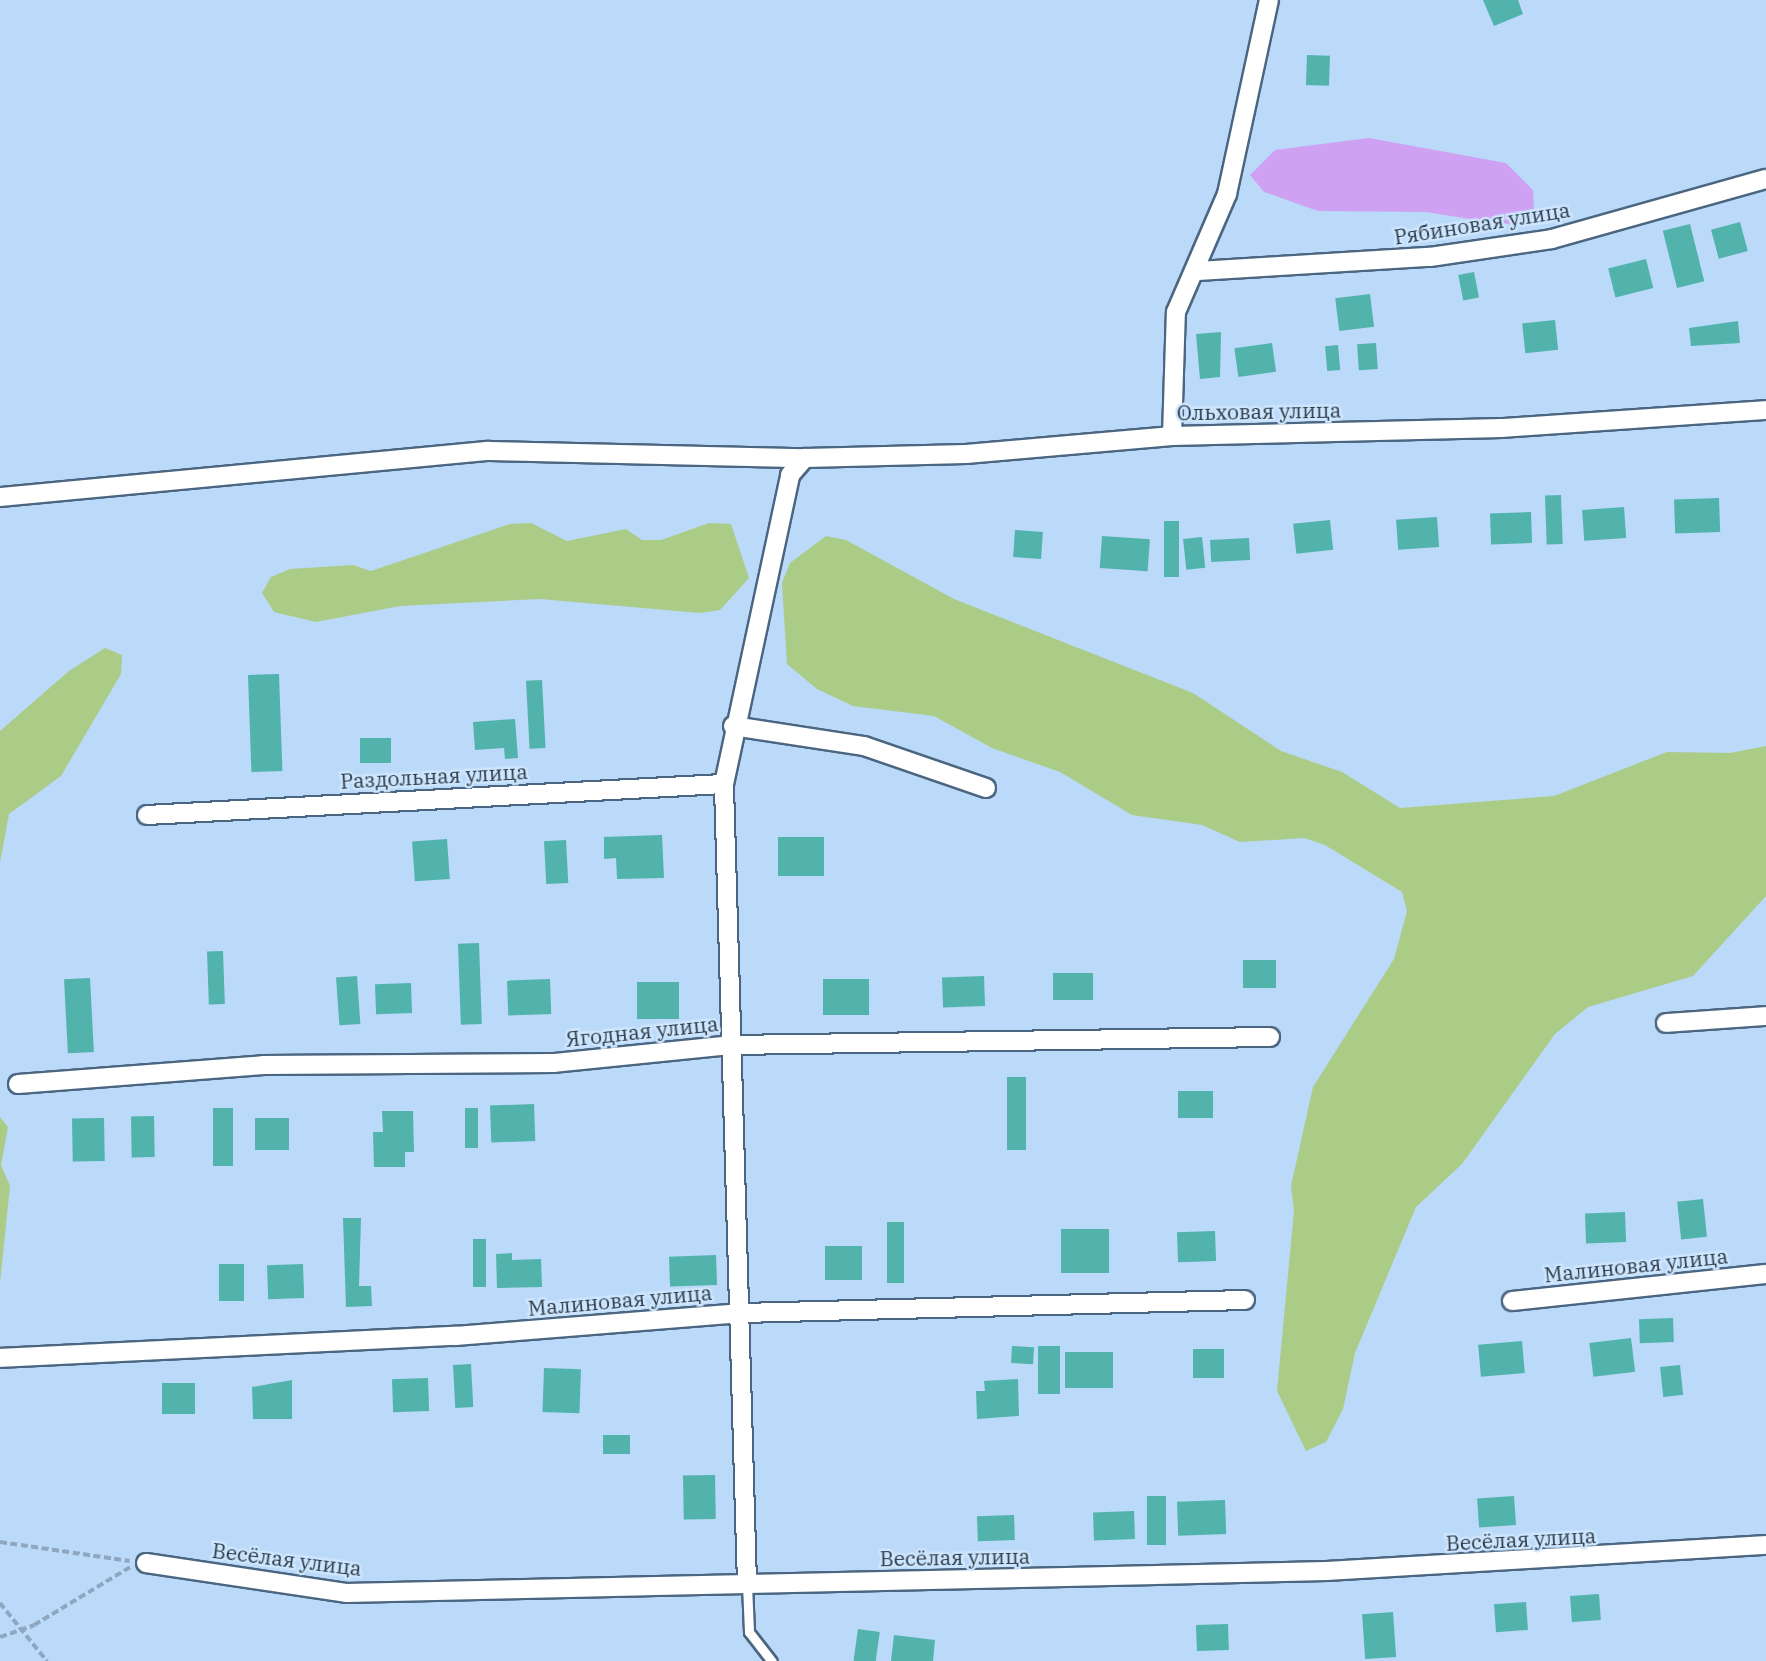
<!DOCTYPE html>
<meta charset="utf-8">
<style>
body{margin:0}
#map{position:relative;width:1766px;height:1661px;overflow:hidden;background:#bbd9f8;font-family:"IBM Plex Serif",serif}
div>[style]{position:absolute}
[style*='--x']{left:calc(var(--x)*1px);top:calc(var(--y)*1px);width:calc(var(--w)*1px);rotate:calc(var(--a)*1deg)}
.green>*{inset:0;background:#abcc87}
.water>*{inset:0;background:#cea1f3}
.building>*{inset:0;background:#51b3ac;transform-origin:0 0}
.path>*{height:3.5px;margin-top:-1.75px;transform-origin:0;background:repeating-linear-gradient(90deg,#8ea6bf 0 7px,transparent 0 10.5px)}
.roads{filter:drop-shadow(2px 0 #4b6681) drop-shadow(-2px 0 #4b6681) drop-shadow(0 2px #4b6681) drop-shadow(0 -2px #4b6681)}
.lane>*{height:9px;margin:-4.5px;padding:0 4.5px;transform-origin:4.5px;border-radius:4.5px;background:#fff}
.street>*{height:18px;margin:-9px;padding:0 9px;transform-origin:9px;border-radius:9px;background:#fff}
span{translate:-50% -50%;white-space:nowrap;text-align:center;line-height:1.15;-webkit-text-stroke:5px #cde6ff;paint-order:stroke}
.street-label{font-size:21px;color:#2e3a46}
</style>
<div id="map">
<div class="green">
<i style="clip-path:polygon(531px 523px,567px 541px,626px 529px,642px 540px,661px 540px,709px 523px,731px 524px,749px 578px,720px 610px,700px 613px,540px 599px,400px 606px,316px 622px,274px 612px,262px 593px,271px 577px,290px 569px,353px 565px,371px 571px,510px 524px)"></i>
<i style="clip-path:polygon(826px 536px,846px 540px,954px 599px,1193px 693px,1281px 751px,1342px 772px,1400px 808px,1554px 796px,1667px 752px,1730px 753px,1766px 746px,1766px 896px,1693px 976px,1588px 1007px,1555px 1034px,1462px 1164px,1416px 1207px,1355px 1353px,1343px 1409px,1326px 1442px,1306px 1451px,1277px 1391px,1294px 1211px,1291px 1186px,1313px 1087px,1394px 959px,1407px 911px,1402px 892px,1325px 845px,1304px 838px,1240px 842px,1202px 825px,1132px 815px,1060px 772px,992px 748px,934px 716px,853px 706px,817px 689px,787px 664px,782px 583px,790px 563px)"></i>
<i style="clip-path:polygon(105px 648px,122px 655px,121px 674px,61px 776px,9px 814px,0 863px,0 731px,69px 671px)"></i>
<i style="clip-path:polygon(0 1117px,8px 1127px,1px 1165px,10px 1186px,0 1283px)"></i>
</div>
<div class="water">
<i style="clip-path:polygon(1369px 138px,1506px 163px,1533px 190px,1534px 211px,1520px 223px,1501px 224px,1426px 212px,1318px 211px,1264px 192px,1250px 175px,1275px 150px)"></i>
</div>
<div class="building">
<i style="clip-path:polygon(1483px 0,1518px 0,1523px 14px,1494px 26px)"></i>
<i style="left:1307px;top:55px;width:23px;height:30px;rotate:2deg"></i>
<i style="left:1740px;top:222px;width:30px;height:30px;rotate:75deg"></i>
<i style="left:1690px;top:224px;width:59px;height:28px;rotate:76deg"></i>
<i style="left:1646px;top:259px;width:30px;height:39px;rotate:76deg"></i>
<i style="left:1474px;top:272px;width:26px;height:16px;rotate:79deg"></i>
<i style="left:1370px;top:294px;width:33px;height:35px;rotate:83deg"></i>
<i style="left:1555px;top:320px;width:30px;height:33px;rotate:84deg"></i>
<i style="clip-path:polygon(1738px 321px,1740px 343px,1691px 346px,1689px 328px)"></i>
<i style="clip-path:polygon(1221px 332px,1220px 377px,1200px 379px,1196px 334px)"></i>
<i style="left:1272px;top:343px;width:29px;height:38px;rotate:82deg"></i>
<i style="left:1376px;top:343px;width:26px;height:19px;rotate:86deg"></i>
<i style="left:1338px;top:345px;width:25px;height:13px;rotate:85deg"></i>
<i style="left:1561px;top:495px;width:49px;height:16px;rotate:88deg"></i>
<i style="left:1719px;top:498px;width:34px;height:45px;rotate:88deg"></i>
<i style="left:1624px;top:507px;width:31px;height:42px;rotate:86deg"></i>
<i style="left:1531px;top:512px;width:31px;height:41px;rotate:88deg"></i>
<i style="left:1437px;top:517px;width:30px;height:41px;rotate:86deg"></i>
<i style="left:1330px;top:520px;width:30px;height:37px;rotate:84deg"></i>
<i style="left:1164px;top:521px;width:15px;height:56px"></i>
<i style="left:1015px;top:530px;width:28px;height:27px;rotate:4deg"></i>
<i style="left:1102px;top:536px;width:48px;height:32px;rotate:4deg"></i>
<i style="left:1202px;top:537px;width:31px;height:19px;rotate:84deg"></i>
<i style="left:1249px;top:538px;width:22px;height:39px;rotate:87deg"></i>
<i style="left:279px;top:674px;width:97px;height:31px;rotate:88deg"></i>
<i style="left:542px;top:680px;width:68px;height:16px;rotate:87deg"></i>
<i style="clip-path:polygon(515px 719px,518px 758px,505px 759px,504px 748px,475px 750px,473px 722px)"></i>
<i style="left:360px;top:738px;width:31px;height:25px"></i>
<i style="clip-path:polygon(662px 835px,664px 878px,617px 879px,616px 858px,604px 859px,604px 837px)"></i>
<i style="left:824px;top:837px;width:39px;height:46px;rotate:90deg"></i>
<i style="left:447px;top:839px;width:40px;height:35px;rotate:86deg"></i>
<i style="left:566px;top:840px;width:43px;height:22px;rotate:87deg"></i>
<i style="left:479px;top:943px;width:81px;height:21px;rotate:88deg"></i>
<i style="left:223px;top:951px;width:53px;height:16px;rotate:88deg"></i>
<i style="left:1243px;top:960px;width:33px;height:28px"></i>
<i style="left:1053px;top:973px;width:40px;height:27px"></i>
<i style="left:357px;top:976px;width:48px;height:21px;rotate:86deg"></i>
<i style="left:984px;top:976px;width:30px;height:42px;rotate:88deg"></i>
<i style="left:90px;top:978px;width:74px;height:26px;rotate:87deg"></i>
<i style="left:550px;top:979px;width:35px;height:43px;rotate:88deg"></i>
<i style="left:869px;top:979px;width:36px;height:46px;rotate:90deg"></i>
<i style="left:637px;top:982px;width:42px;height:37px"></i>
<i style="left:411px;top:983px;width:30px;height:36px;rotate:88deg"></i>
<i style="left:1007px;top:1077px;width:19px;height:73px"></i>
<i style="left:1178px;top:1091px;width:35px;height:27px"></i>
<i style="left:534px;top:1104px;width:37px;height:44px;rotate:88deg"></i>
<i style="left:213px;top:1108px;width:20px;height:58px"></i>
<i style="left:465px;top:1108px;width:13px;height:40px"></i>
<i style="clip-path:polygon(382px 1111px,413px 1111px,414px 1152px,405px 1152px,405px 1167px,374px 1167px,373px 1132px,383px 1132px)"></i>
<i style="left:154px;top:1116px;width:41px;height:23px;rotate:89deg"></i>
<i style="left:104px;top:1118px;width:43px;height:32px;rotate:89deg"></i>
<i style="left:289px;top:1118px;width:32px;height:34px;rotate:90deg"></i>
<i style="left:1703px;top:1199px;width:38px;height:26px;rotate:84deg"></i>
<i style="left:1625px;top:1212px;width:30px;height:40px;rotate:88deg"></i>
<i style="clip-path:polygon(343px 1218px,361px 1218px,359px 1286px,371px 1286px,372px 1306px,346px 1307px)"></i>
<i style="left:887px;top:1222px;width:17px;height:61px"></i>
<i style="left:1109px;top:1229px;width:44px;height:48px;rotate:90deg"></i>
<i style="left:1215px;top:1231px;width:30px;height:38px;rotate:88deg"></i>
<i style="left:473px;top:1239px;width:13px;height:48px"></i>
<i style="left:825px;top:1246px;width:37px;height:34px"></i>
<i style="clip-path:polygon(512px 1253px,512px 1260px,541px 1259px,542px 1287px,497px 1288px,496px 1254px)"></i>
<i style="left:716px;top:1255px;width:30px;height:47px;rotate:88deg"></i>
<i style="left:219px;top:1264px;width:25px;height:37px"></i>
<i style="left:303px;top:1264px;width:34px;height:36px;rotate:88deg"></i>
<i style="left:1673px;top:1318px;width:24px;height:34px;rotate:88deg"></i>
<i style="left:1631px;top:1338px;width:34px;height:42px;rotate:83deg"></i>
<i style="left:1522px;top:1341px;width:32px;height:44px;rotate:85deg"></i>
<i style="left:1012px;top:1346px;width:22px;height:17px;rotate:3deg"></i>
<i style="left:1038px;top:1346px;width:22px;height:48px"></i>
<i style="left:1193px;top:1349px;width:31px;height:29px"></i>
<i style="left:1113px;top:1352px;width:36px;height:48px;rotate:90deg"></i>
<i style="left:471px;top:1364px;width:43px;height:18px;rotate:87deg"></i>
<i style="left:1680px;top:1365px;width:30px;height:20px;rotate:84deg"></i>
<i style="left:544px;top:1368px;width:37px;height:44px;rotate:2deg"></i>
<i style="left:428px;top:1378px;width:33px;height:36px;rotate:88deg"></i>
<i style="clip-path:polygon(1018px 1379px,1019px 1416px,977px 1419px,976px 1391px,985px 1391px,984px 1381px)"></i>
<i style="clip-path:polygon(292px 1380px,292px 1419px,253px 1419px,252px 1387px)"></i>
<i style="left:162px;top:1383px;width:33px;height:31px"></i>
<i style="left:630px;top:1435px;width:19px;height:27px;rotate:90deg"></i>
<i style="left:715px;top:1475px;width:44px;height:32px;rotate:89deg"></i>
<i style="left:1147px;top:1496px;width:19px;height:49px"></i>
<i style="left:1514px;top:1496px;width:29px;height:37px;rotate:86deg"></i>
<i style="left:1225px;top:1500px;width:34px;height:48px;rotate:88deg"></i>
<i style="left:1134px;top:1511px;width:28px;height:41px;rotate:88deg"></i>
<i style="left:1014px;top:1515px;width:25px;height:37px;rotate:88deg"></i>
<i style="left:1599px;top:1594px;width:26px;height:29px;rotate:86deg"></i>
<i style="left:1526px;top:1602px;width:28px;height:32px;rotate:86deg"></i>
<i style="left:1393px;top:1612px;width:45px;height:31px;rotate:86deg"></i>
<i style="left:1228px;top:1624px;width:26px;height:32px;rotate:88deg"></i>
<i style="left:858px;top:1629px;width:22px;height:32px;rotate:8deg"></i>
<i style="clip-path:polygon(894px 1635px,935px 1640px,933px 1661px,891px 1661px)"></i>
</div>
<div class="path">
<i style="--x:0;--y:1542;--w:131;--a:8.3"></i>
<i style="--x:0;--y:1603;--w:75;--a:51"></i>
<i style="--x:0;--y:1637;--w:36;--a:-19"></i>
<i style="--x:34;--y:1625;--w:112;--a:-31.1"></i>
</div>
<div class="roads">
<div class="lane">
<i style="--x:747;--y:1584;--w:48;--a:87.6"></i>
<i style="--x:749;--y:1632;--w:37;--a:52"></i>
</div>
<div class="street">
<i style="--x:1198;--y:271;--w:232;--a:-3.5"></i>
<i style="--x:1430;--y:257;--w:123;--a:-8.4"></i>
<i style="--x:1552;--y:239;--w:222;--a:-15.7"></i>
<i style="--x:1172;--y:436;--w:124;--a:-88.2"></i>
<i style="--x:1176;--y:312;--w:129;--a:-66.6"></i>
<i style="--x:1227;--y:194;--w:198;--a:-77.8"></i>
<i style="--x:0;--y:497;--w:490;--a:-5.4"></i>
<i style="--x:488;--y:451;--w:317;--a:1.3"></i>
<i style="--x:733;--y:726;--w:133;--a:8.7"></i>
<i style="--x:864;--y:746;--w:129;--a:19"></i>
<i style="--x:147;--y:815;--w:578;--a:-3.08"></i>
<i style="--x:1666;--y:1023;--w:100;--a:-4"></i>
<i style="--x:18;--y:1084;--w:246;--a:-4.4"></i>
<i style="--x:263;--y:1065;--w:291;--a:-0.4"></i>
<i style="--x:554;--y:1063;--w:178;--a:-5.8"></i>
<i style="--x:731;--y:1045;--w:539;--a:-0.85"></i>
<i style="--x:1512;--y:1301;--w:255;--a:-6.1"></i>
<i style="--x:0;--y:1358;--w:456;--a:-2.8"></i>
<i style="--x:455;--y:1336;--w:288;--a:-4.6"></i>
<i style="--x:742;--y:1313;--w:503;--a:-1.48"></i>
<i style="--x:146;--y:1563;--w:202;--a:8.5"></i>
<i style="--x:346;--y:1593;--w:981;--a:-1.28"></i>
<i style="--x:1327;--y:1571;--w:440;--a:-3.4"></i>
<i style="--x:747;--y:1584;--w:800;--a:-91.65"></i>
<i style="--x:724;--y:784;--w:316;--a:-77.9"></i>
<i style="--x:790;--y:475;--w:23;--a:-49"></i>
<i style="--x:805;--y:458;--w:161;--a:-1.4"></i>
<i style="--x:966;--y:454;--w:207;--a:-5"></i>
<i style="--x:1172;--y:436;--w:330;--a:-1.4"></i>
<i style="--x:1502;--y:428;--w:265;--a:-3.9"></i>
</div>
</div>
<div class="street-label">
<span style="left:1482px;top:223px;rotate:-9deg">Рябиновая улица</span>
<span style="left:1259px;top:411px;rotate:-1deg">Ольховая улица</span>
<span style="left:434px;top:776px;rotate:-3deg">Раздольная улица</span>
<span style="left:642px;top:1031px;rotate:-6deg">Ягодная улица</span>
<span style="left:1636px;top:1265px;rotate:-6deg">Малиновая улица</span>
<span style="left:620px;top:1300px;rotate:-5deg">Малиновая улица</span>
<span style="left:1521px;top:1539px;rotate:-3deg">Весёлая улица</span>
<span style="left:955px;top:1557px;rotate:-1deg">Весёлая улица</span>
<span style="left:287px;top:1559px;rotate:7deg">Весёлая улица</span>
</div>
</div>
